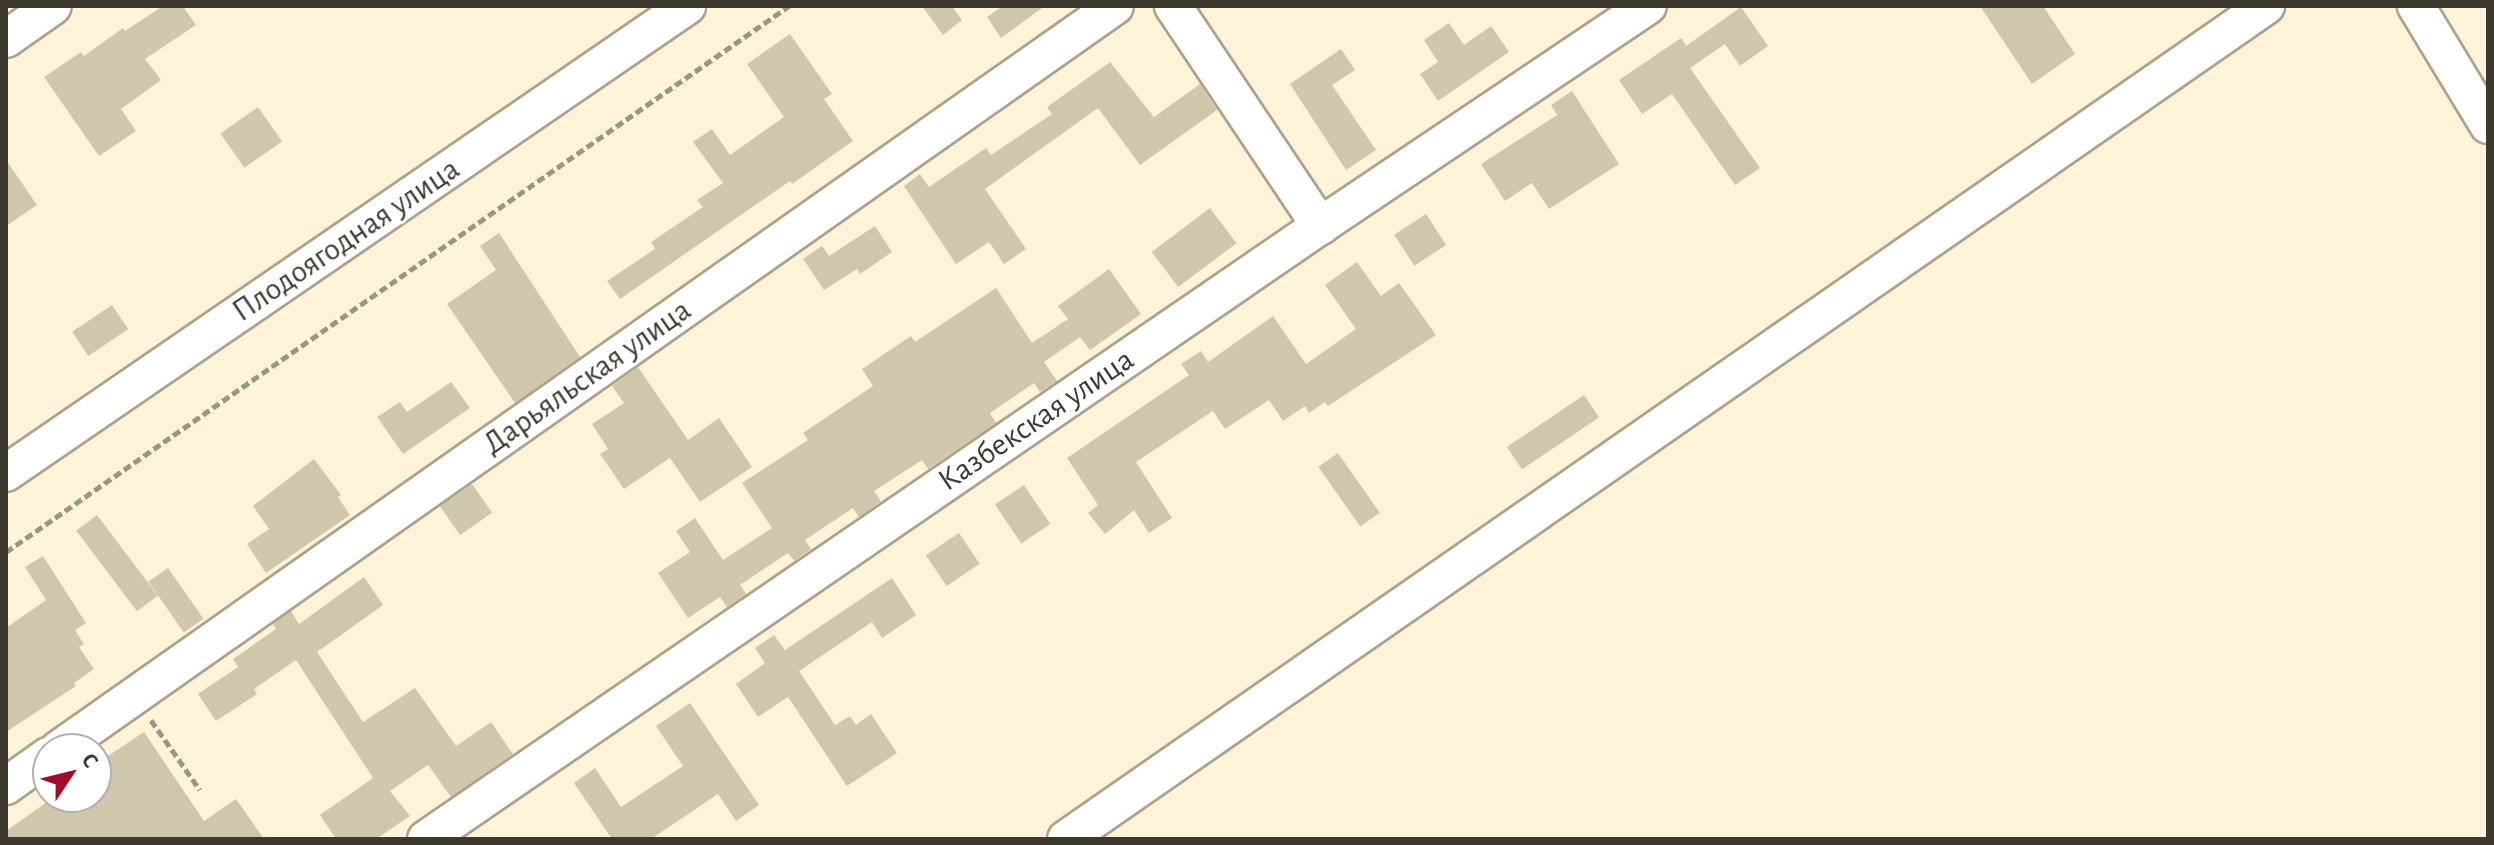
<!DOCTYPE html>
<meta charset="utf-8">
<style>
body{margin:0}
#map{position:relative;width:2494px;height:845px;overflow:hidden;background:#fff4d9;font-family:"Alegreya Sans",sans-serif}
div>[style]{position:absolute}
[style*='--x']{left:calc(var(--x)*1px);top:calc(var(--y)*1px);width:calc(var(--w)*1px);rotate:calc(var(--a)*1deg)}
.building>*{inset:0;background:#d0c6ac;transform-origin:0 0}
.path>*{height:5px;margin-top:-2.5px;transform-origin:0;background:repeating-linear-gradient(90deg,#9c9582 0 8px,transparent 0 12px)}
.roads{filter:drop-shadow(2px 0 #ada289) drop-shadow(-2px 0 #ada289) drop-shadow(0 2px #ada289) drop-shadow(0 -2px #ada289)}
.minor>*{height:36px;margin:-18px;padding:0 18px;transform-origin:18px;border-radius:18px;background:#fff}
span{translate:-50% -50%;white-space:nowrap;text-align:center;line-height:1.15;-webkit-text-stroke:6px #fff;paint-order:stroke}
.street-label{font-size:32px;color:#3d392e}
.frame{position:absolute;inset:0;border:8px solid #3d392e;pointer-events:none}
.north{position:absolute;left:32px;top:733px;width:80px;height:80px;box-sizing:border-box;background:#fff;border:2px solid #b1b0ab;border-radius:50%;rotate:55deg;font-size:22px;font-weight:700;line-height:32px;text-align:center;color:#3d392e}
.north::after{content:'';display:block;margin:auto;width:28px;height:36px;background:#a50a2a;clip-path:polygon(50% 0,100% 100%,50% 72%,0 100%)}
</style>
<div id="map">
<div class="building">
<i style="clip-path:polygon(163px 6px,183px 6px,196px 25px,145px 59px,161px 80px,121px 109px,136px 131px,99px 156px,44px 77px,81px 52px,84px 56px,123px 28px,125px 31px)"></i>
<i style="clip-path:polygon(922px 6px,952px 6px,962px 20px,943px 35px)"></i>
<i style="clip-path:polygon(1003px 6px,1045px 6px,1001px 38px,987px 17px)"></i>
<i style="clip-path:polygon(1980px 6px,2043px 6px,2075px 54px,2032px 84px)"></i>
<i style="clip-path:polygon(1741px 7px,1768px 46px,1740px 66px,1725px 44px,1690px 68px,1760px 168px,1735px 185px,1672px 94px,1642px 114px,1619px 80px,1681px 38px,1686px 46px)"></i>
<i style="clip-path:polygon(1449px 23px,1464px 45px,1491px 26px,1509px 52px,1438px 101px,1420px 74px,1438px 62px,1424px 40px)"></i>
<i style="clip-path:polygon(790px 34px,832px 94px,824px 99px,853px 141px,792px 184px,790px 181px,620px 299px,607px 281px,655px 249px,651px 242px,703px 207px,697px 200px,723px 183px,693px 142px,712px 129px,730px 155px,784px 117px,747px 64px)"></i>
<i style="clip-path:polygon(1341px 49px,1355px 70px,1332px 85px,1376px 150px,1346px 170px,1290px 84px)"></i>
<i style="clip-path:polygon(1110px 62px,1154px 117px,1200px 84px,1217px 110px,1140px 165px,1098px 108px,985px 189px,1026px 249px,1004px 264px,989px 242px,956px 264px,904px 186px,920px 174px,929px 187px,986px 148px,991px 155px,1052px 114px,1047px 107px)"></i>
<i style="clip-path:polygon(1572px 91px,1619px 164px,1549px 209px,1532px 183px,1505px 201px,1481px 164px,1557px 115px,1551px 105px)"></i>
<i style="left:258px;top:107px;width:42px;height:46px;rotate:55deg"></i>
<i style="clip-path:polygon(6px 160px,37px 205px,6px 226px)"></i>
<i style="left:1210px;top:208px;width:44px;height:73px;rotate:53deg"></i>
<i style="left:1426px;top:214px;width:37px;height:38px;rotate:57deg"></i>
<i style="clip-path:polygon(875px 226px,892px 252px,860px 274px,857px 269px,824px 290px,803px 259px,822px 246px,829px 256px)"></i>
<i style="clip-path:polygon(499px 233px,580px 357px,515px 403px,447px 304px,496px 270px,480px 246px)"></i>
<i style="clip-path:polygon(1357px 262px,1381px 296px,1399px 283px,1436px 335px,1328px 406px,1325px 402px,1309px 413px,1305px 406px,1283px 421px,1269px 400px,1225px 429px,1213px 411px,1136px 462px,1172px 518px,1149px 533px,1134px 510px,1105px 534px,1088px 513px,1098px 505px,1067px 458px,1189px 375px,1181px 364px,1201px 351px,1208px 362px,1273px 316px,1306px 364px,1356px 329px,1325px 285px)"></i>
<i style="clip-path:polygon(1109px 269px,1141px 314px,1090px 350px,1080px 337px,1044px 362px,1057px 381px,1040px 392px,1034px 383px,990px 413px,996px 423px,928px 469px,922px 460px,874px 491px,881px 501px,859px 517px,853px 508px,805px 540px,811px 549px,794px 561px,788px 553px,740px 585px,746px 594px,727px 607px,720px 597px,688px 618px,658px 573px,690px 552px,676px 531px,695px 518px,723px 560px,772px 528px,742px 483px,808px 440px,803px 433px,873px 386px,862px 369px,911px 336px,915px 342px,996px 288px,1032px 343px,1068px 319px,1058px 306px)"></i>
<i style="left:112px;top:305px;width:29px;height:48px;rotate:56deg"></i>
<i style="clip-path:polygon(638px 367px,688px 440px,719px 418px,752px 467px,700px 502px,670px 458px,624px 489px,600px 454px,608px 449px,592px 424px,624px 403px,612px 386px)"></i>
<i style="clip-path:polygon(451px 382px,470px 408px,403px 454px,377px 417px,400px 402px,407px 412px)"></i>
<i style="left:1584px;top:395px;width:27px;height:93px;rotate:56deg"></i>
<i style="left:1338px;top:453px;width:73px;height:24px;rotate:55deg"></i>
<i style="clip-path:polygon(314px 459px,341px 495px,338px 497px,350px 515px,266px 573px,247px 544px,269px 529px,253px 506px)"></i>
<i style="left:472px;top:484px;width:35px;height:39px;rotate:55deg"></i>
<i style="left:1024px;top:485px;width:47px;height:35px;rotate:56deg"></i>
<i style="left:97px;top:515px;width:101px;height:26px;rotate:53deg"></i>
<i style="left:959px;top:533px;width:37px;height:40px;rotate:56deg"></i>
<i style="clip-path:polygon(43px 556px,86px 623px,75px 630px,84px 644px,79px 647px,94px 669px,74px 683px,76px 686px,6px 732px,6px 628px,46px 600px,25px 567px)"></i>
<i style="left:168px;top:568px;width:62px;height:24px;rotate:55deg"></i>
<i style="clip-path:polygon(364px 577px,383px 605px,317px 652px,363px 722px,415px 688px,456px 746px,491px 722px,513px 754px,451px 797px,428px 765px,390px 791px,410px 816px,376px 839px,336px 839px,320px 815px,373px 778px,296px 660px,254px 689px,257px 694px,216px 721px,198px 694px,238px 667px,233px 659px,276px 629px,273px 624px,291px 611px,299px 624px)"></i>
<i style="clip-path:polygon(892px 578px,916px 615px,882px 638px,872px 622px,799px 671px,835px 725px,850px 716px,856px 725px,871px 714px,897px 753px,847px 786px,788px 697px,758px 717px,736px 684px,765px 663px,755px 648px,774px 635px,785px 650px)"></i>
<i style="clip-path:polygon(690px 703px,759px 805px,736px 821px,718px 794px,651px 839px,612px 839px,574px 783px,595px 768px,621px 807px,683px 766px,656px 726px)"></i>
<i style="clip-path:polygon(144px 732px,204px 821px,236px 799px,264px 839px,6px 839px,6px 831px,54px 797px,96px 797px,96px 764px)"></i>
</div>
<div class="path">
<i style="--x:6;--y:552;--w:955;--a:-34.89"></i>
<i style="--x:151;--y:720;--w:85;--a:55"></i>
</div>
<div class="roads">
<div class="minor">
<i style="--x:1173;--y:6;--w:265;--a:56.2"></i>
<i style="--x:2416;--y:6;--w:139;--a:58.8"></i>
<i style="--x:6;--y:39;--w:57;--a:-35.1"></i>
<i style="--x:6;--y:473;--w:826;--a:-34.44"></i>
<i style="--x:59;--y:749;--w:1291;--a:-35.13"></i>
<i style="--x:6;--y:786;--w:52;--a:-35.5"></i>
<i style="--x:426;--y:839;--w:1084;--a:-34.44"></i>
<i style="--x:1320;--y:226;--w:395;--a:-33.9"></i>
<i style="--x:1066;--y:839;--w:1461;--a:-34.77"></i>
</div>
</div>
<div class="street-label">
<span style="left:346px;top:240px;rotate:-34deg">Плодоягодная улица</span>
<span style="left:587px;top:377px;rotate:-35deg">Дарьяльская улица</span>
<span style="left:1036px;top:420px;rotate:-34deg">Казбекская улица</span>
</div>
<div class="frame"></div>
<div class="north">С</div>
</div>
